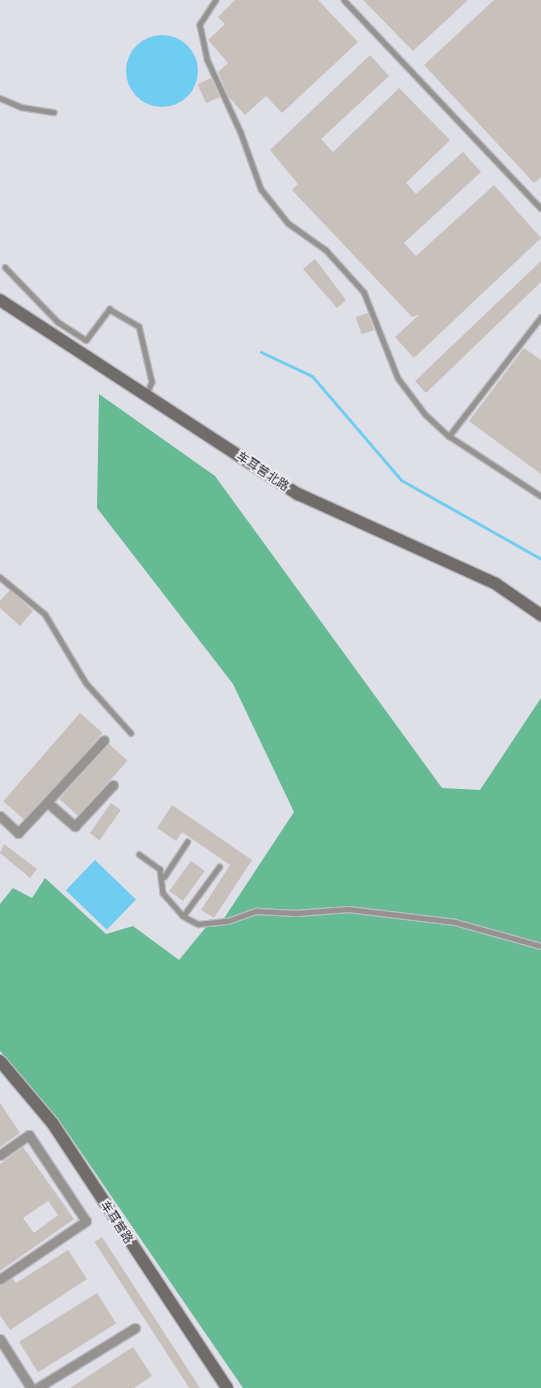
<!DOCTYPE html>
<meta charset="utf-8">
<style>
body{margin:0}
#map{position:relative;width:541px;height:1388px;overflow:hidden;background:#dedfe7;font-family:Lora,"Noto Sans SC",serif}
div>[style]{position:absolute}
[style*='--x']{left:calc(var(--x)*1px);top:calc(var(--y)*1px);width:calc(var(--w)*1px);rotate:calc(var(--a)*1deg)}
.forest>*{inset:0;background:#67bb94}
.water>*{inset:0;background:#70cdf1;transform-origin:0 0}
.round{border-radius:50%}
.stream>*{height:3px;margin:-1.5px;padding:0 1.5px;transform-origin:1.5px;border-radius:1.5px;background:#70cdf1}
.building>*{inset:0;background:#c8c0bb;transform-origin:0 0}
.roads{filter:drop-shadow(1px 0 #babbc2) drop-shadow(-1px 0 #babbc2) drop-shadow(0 1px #babbc2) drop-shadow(0 -1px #babbc2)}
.lane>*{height:4.5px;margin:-2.25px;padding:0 2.25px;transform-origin:2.25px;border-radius:2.25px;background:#95928f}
.street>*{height:9px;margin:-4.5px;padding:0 4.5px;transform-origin:4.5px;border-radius:4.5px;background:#95928f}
.secondary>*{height:12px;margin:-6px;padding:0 6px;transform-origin:6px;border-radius:6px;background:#716c69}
span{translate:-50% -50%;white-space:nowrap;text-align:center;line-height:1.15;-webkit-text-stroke:4px #ebecf4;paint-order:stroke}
.street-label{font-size:12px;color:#2c2c2f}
</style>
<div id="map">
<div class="forest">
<i style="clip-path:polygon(99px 394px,215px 476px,442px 788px,480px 790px,541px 698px,541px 1388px,243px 1388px,59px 1120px,0 1051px,0 904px,13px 888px,32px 898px,45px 878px,106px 934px,133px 926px,179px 960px,206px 927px,219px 926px,294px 812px,233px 684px,97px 508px)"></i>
</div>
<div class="water">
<i class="round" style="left:126px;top:35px;width:72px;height:72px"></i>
<i style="left:95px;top:860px;width:57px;height:42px;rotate:44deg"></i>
</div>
<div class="stream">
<i style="--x:261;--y:352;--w:56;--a:25.2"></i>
<i style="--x:312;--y:376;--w:137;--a:49.4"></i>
<i style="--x:401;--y:480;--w:161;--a:29.4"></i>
</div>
<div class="building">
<i style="clip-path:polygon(235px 0,318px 0,358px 42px,282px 113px,266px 96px,245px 115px,228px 96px,218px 72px,228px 63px,208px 40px,225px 24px,218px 17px)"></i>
<i style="clip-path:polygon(363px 0,468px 0,413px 51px)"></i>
<i style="clip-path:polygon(494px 0,541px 0,541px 177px,534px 183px,424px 65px)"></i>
<i style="clip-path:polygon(370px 55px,389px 76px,321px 139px,333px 152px,399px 88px,450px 140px,406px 183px,416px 194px,463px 152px,481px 172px,404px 243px,416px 256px,494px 185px,541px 238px,414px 358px,395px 337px,420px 314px,412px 317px,292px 190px,298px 184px,270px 150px)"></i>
<i style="left:211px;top:78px;width:21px;height:15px;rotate:65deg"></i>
<i style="clip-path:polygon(315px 259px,346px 300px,337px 308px,303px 269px)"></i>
<i style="clip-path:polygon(541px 261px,541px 282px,426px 393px,415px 381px)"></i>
<i style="left:368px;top:313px;width:18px;height:13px;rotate:71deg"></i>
<i style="clip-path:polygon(524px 348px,541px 360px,541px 474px,469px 421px)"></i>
<i style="clip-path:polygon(10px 590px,33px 611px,20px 626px,0 608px,0 601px)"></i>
<i style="left:80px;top:713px;width:30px;height:117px;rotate:41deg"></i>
<i style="left:109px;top:744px;width:25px;height:74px;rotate:42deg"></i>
<i style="left:111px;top:803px;width:12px;height:37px;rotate:35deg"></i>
<i style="clip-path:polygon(172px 805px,252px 860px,214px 918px,201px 910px,230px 865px,182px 832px,176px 841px,157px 828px)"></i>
<i style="clip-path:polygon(4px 844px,37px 869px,30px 878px,0 853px)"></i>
<i style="left:191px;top:861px;width:17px;height:37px;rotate:36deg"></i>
<i style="clip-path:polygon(0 1103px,20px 1133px,0 1147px)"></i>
<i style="clip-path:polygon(evenodd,23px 1147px,74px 1219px,0 1271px,0 1164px,23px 1147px,48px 1201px,58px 1215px,34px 1233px,23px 1218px,48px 1201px)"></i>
<i style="left:102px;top:1237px;width:181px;height:9px;rotate:57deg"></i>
<i style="clip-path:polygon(68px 1250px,87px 1279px,10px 1330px,0 1315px,0 1285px,12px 1278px,16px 1283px)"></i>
<i style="left:97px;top:1293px;width:36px;height:92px;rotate:58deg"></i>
<i style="clip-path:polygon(133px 1347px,152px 1376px,134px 1388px,70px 1388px)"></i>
</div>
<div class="roads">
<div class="lane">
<i style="--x:216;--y:0;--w:30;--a:123"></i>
<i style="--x:200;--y:25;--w:35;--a:78"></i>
<i style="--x:207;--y:59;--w:81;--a:65.3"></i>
<i style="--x:241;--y:133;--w:59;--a:70.3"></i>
<i style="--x:261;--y:189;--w:43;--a:51.5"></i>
<i style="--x:288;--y:223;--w:47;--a:35.4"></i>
<i style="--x:326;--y:250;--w:57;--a:47.9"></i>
<i style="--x:364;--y:292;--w:92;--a:68.4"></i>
<i style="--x:398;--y:378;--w:45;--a:53.1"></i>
<i style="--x:425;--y:414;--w:33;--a:43"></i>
<i style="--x:449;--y:436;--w:110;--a:33.1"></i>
<i style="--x:344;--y:0;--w:286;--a:46.6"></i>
<i style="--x:0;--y:98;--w:23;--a:23"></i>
<i style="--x:21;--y:107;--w:33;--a:9"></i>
<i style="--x:5;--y:267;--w:76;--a:46.1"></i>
<i style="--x:58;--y:322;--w:33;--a:33"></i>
<i style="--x:86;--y:340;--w:39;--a:-53"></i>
<i style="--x:109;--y:309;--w:34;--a:30"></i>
<i style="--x:139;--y:326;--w:57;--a:76.9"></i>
<i style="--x:152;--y:382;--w:13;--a:113"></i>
<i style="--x:449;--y:436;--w:150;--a:-52.3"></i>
<i style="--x:0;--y:577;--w:58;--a:39.4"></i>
<i style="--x:45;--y:614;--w:80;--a:59.3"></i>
<i style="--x:86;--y:683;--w:67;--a:48"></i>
<i style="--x:139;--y:854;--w:26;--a:36"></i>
<i style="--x:160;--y:869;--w:24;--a:83"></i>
<i style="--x:163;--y:893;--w:30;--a:49"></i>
<i style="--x:183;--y:916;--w:17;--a:28"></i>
<i style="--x:198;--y:924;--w:30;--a:-6"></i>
<i style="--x:228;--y:921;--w:30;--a:-20"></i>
<i style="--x:256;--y:911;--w:40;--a:2.9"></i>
<i style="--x:296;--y:913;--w:52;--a:-4.4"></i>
<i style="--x:348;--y:909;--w:108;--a:6.9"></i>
<i style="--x:455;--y:922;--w:89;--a:15.6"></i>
<i style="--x:164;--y:877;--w:42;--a:-56.7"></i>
<i style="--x:183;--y:916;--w:61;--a:-53.7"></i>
</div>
<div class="street">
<i style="--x:47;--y:802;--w:84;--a:-47.4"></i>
<i style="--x:0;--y:816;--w:25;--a:43"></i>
<i style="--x:18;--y:833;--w:42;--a:-46.9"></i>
<i style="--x:47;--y:802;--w:37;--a:41"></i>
<i style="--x:75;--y:826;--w:56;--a:-47.2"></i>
<i style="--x:0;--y:1155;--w:35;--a:-35"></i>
<i style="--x:29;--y:1135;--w:103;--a:56.5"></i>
<i style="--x:86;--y:1221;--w:104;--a:146"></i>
<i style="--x:0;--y:1339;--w:58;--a:57.7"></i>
<i style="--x:37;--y:1388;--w:115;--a:-31.5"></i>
</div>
<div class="secondary">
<i style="--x:0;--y:300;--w:356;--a:33.1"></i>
<i style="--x:298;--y:494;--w:217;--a:24.4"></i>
<i style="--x:496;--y:584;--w:55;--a:34.6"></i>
<i style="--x:0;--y:1061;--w:82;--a:49.9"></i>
<i style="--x:53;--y:1124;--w:316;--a:56.6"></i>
</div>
</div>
<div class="street-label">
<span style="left:263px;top:471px;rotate:34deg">车耳营北路</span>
<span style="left:117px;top:1222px;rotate:57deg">车耳营路</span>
</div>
</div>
